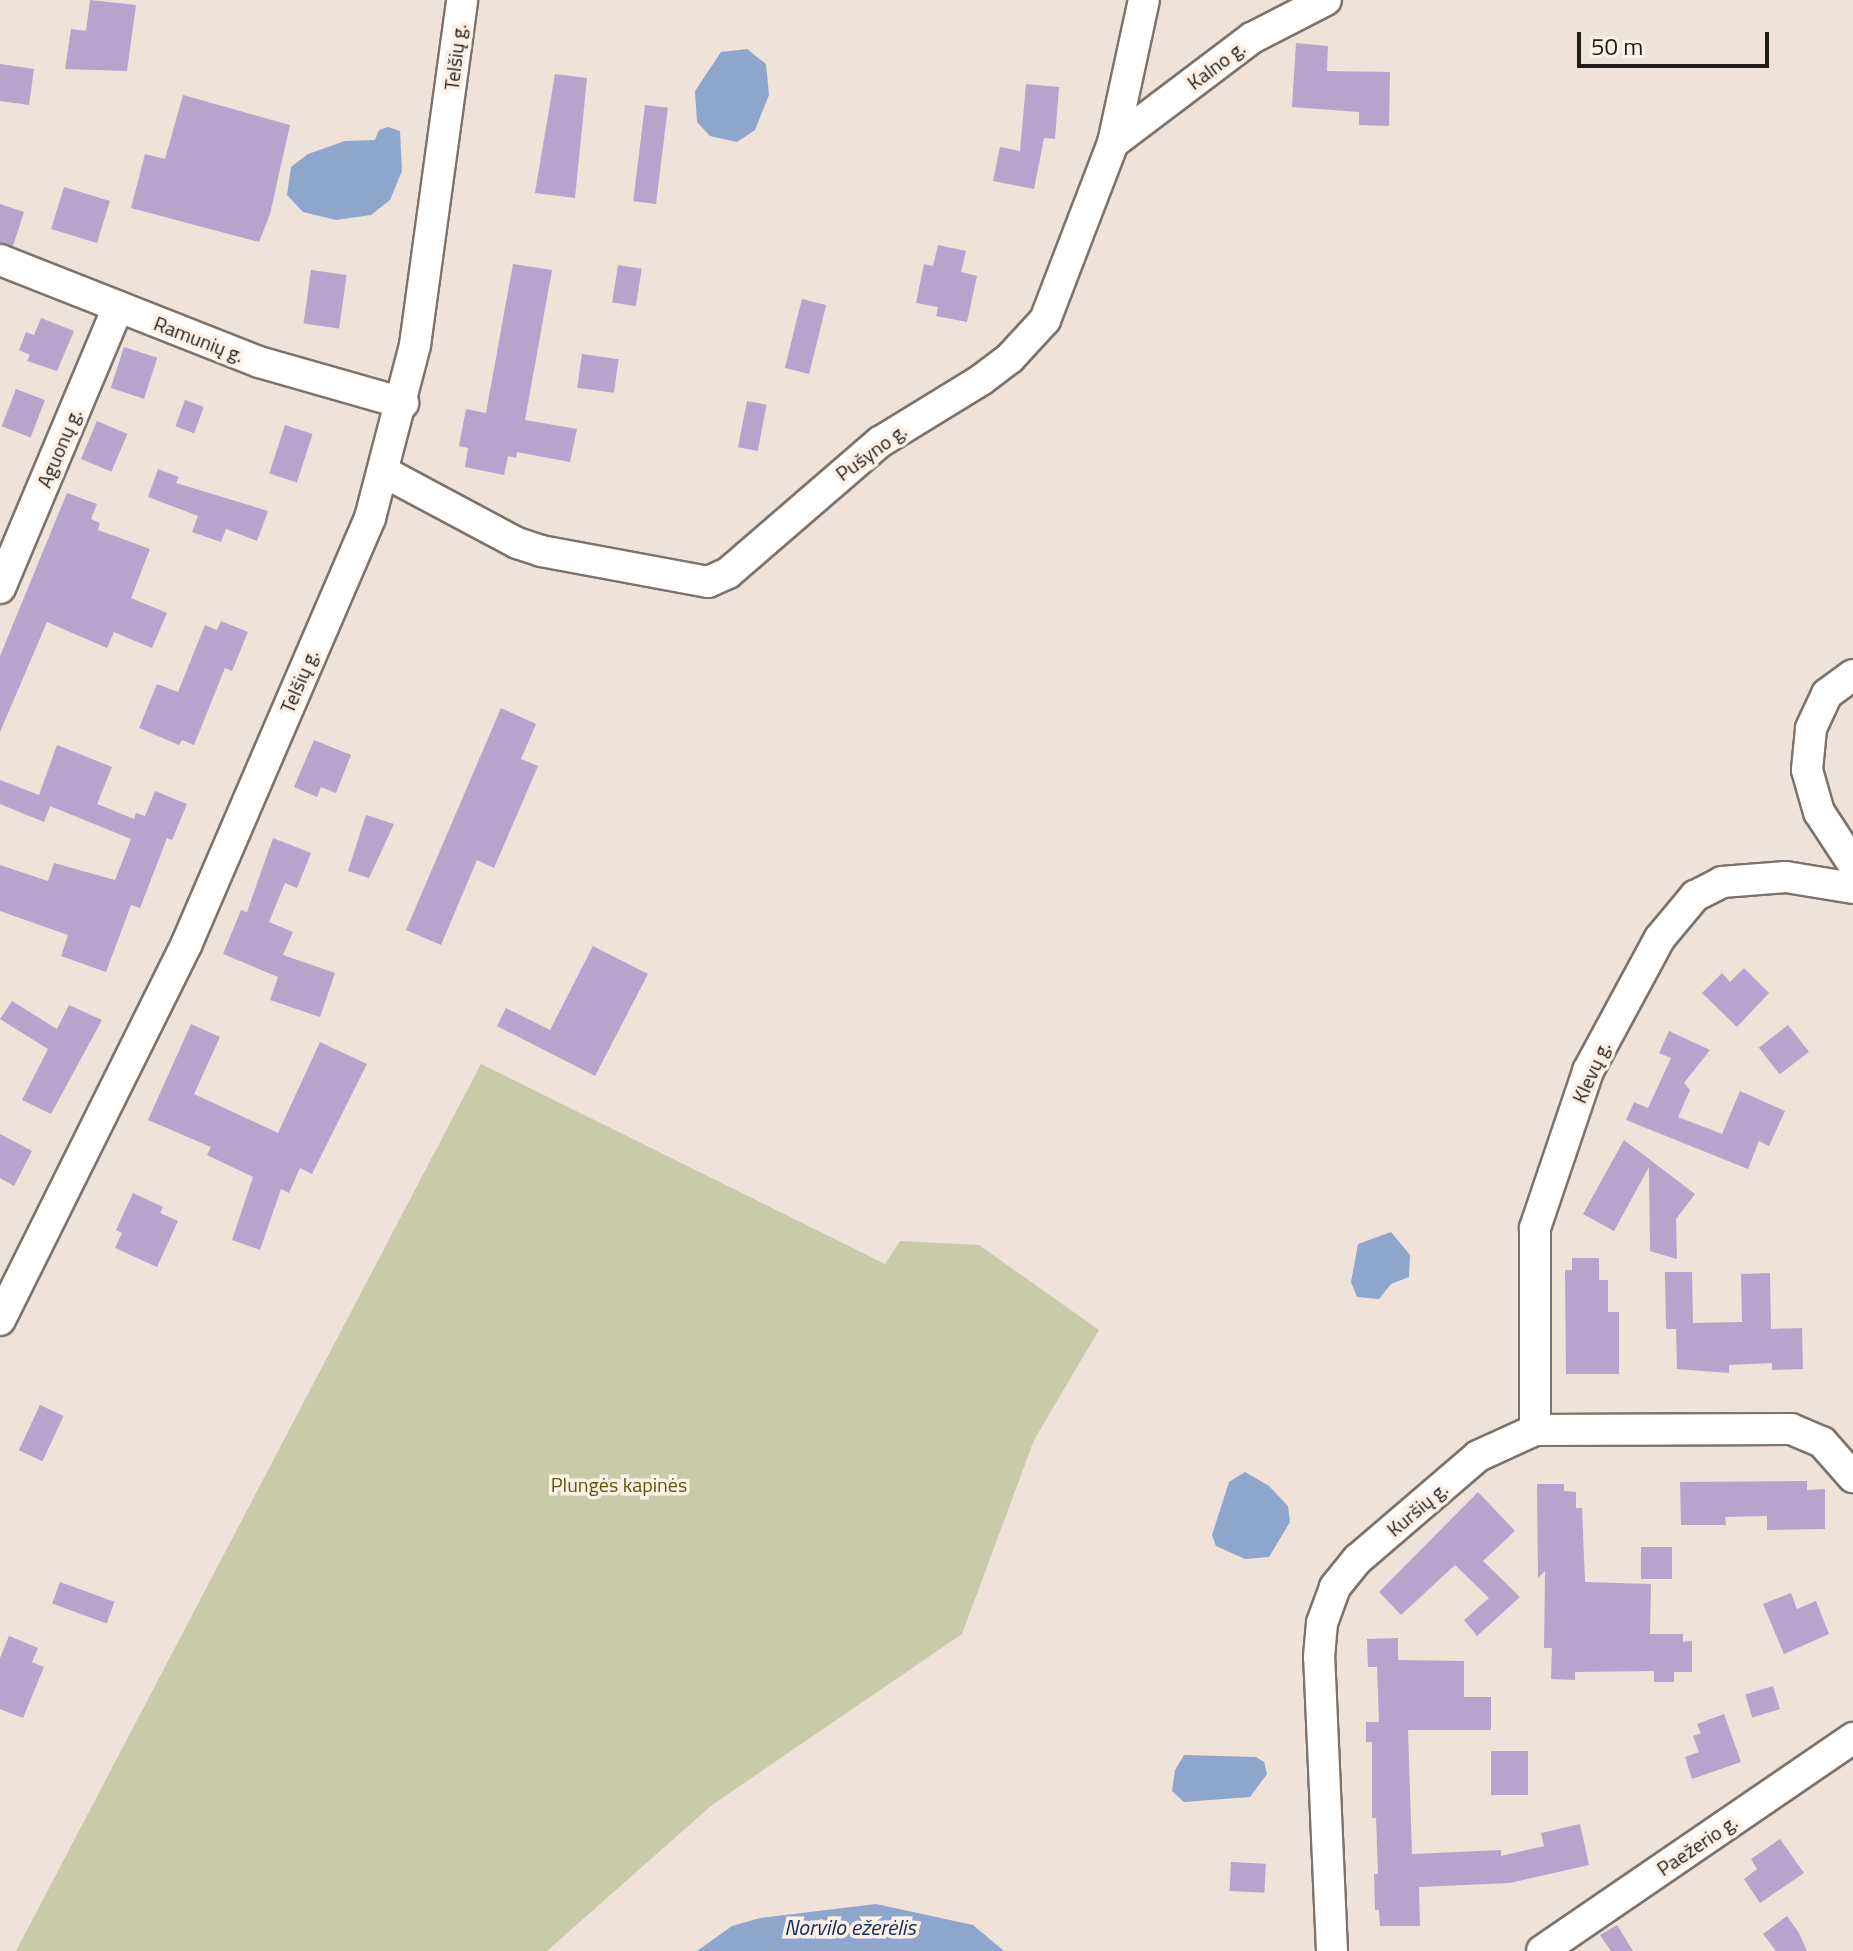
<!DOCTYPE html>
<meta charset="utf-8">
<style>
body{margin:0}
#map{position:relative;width:1853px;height:1951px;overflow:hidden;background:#eee2d9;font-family:"Titillium Web",sans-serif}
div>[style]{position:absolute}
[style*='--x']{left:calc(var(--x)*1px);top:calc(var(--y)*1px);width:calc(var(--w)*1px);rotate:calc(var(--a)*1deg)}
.green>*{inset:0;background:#c7cbaa}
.water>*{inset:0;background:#8fa6cc}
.building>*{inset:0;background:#b6a4cd;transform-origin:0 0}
.roads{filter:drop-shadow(2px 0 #7e736b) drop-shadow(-2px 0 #7e736b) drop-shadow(0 2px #7e736b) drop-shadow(0 -2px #7e736b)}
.minor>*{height:30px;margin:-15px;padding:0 15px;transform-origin:15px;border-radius:15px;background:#fff}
span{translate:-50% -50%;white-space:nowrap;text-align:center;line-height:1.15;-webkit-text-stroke:7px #fcefe6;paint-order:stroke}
.street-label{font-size:20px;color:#201c18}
.park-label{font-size:20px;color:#575a12}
.water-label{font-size:22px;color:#132e5d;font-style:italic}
.scale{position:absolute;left:1577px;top:32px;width:192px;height:36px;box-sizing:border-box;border:4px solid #201c18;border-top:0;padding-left:10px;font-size:24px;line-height:28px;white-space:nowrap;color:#201c18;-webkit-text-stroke:6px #fcefe6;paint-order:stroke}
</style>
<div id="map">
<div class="green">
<i style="clip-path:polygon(481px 1064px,885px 1264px,900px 1241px,979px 1245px,1099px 1330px,1034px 1440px,962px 1634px,712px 1805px,547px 1951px,16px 1951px)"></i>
</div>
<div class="water">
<i style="clip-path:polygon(747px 49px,766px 64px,769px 95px,755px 130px,737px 142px,710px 136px,697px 122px,695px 91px,721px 52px)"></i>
<i style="clip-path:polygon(388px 127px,400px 131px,402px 171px,390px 200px,371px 215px,336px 220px,303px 212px,287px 195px,291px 167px,308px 154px,345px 141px,375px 140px,379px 130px)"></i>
<i style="clip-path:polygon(1391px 1232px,1410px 1255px,1409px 1277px,1391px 1284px,1379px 1299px,1357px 1297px,1351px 1282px,1358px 1244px)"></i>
<i style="clip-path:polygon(1245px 1472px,1269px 1486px,1288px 1506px,1290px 1522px,1269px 1557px,1245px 1559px,1216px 1546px,1212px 1535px,1229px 1482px)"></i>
<i style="clip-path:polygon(1184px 1755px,1256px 1757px,1264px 1762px,1267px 1774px,1250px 1797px,1184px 1802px,1172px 1791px,1175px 1770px)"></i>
<i style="clip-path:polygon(876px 1904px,973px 1925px,1004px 1951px,697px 1951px,732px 1926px,760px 1918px)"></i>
</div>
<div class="building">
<i style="clip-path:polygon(90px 0,136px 5px,127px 71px,65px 69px,71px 29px,86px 31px)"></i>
<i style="clip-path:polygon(1296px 43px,1328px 46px,1327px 71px,1390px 72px,1389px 126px,1359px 125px,1359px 112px,1292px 107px)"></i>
<i style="clip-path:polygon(0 64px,34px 69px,29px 105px,0 101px)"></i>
<i style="clip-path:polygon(555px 74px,587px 78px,575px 198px,535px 193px)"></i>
<i style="clip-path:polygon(1026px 84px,1059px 87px,1055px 139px,1044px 138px,1034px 189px,993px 181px,1000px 147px,1020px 151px)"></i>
<i style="clip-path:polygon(183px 95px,290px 125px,270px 214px,259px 242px,131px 208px,145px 154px,165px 159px)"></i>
<i style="left:645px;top:105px;width:23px;height:97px;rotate:7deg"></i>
<i style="left:64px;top:187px;width:48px;height:44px;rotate:17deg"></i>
<i style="clip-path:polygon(0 204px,24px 212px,13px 246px,0 242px)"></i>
<i style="clip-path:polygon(938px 245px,966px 251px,961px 272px,977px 276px,967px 322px,936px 316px,938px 307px,916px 303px,924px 264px,933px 266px)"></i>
<i style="clip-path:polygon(513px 264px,552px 270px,525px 420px,577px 429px,570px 462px,517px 452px,516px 458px,508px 456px,504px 475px,465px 467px,468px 448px,459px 446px,466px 409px,486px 413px)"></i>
<i style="left:618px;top:265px;width:24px;height:38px;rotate:9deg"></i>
<i style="left:311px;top:270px;width:36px;height:54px;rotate:8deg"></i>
<i style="left:802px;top:299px;width:25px;height:71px;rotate:14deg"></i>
<i style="clip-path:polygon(41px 318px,74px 331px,57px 371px,27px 361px,30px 355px,19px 350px,26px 332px,34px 335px)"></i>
<i style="left:124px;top:347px;width:35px;height:43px;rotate:18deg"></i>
<i style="left:582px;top:354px;width:37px;height:34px;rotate:8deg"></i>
<i style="left:16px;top:389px;width:31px;height:40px;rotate:21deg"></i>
<i style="left:185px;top:400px;width:20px;height:28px;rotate:20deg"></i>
<i style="left:747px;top:401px;width:20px;height:47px;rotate:11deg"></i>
<i style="left:97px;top:421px;width:33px;height:41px;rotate:23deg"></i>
<i style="left:285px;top:425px;width:29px;height:51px;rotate:18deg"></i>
<i style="clip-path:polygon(158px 469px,179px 477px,176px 483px,268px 511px,257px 541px,226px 529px,221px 542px,192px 532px,198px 516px,148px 497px)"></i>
<i style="clip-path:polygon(67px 493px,97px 504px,91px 519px,100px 523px,98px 530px,150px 549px,131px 598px,167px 613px,152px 648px,114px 632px,107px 648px,47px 622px,0 732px,0 656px)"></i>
<i style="clip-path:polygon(221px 621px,248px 632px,232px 671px,225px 668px,194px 745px,182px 740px,179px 745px,139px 728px,157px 684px,178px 692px,205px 625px,217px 630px)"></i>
<i style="clip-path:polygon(501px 708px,536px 724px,521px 759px,538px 766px,494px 868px,477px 860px,441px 945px,406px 930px)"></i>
<i style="clip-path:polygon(314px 740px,351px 755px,336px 793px,321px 787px,317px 797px,294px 787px)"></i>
<i style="clip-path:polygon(57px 745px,112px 767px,97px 804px,134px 819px,136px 813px,145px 816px,155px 791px,187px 804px,172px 840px,167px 838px,140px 908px,131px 905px,106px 972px,61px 956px,68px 935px,0 911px,0 865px,48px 881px,54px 863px,115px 880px,131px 839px,50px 806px,44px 822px,0 804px,0 780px,39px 795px)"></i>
<i style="clip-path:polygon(366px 815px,394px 824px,369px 878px,348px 871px)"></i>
<i style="clip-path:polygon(273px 838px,311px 853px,297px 888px,285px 883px,269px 922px,293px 932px,283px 955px,335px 973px,320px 1017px,270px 1000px,278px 977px,223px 954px,241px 910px,247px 912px)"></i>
<i style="clip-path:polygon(593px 946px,648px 974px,595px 1076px,497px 1026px,506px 1008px,550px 1030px)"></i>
<i style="clip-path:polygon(1744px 968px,1769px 993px,1737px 1027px,1702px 993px,1722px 973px,1730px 982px)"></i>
<i style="clip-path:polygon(12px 1001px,57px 1029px,69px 1005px,102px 1020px,51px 1114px,22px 1100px,48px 1049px,0 1019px)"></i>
<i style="clip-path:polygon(191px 1024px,220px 1037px,194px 1094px,278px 1133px,320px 1042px,367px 1064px,312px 1174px,300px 1168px,289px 1193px,281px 1189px,260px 1250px,232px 1240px,253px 1177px,207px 1155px,211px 1147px,148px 1120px)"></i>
<i style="left:1788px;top:1025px;width:34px;height:37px;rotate:52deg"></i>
<i style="clip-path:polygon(1669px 1031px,1710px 1050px,1684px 1083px,1690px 1090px,1678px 1117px,1722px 1134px,1740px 1091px,1785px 1111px,1769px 1146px,1759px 1141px,1748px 1169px,1626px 1120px,1634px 1102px,1648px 1108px,1671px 1058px,1659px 1053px)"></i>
<i style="clip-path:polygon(0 1134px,32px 1151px,14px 1186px,0 1178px)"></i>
<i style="clip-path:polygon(1624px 1140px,1695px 1194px,1676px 1219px,1677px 1259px,1650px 1251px,1649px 1167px,1614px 1231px,1583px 1214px)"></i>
<i style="clip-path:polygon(133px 1193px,163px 1207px,160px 1213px,178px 1221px,157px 1267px,115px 1248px,122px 1233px,116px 1230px)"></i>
<i style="clip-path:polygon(1572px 1258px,1599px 1258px,1599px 1280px,1608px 1280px,1608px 1312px,1619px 1312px,1619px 1374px,1566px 1374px,1565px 1270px,1572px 1270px)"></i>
<i style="clip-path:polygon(1665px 1272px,1692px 1272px,1693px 1323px,1742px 1322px,1741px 1274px,1770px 1273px,1771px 1329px,1802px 1328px,1803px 1369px,1772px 1370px,1772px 1363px,1729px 1365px,1729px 1373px,1677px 1369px,1676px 1329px,1666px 1329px)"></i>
<i style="left:40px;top:1405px;width:26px;height:50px;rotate:25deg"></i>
<i style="clip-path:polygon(1807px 1481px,1807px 1490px,1825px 1489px,1825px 1529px,1767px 1530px,1767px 1516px,1725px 1517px,1726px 1525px,1681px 1525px,1680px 1482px)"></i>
<i style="clip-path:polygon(1537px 1484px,1564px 1484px,1564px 1491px,1576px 1492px,1576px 1508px,1582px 1508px,1585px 1582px,1651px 1584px,1650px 1634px,1683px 1634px,1683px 1642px,1692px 1641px,1692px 1672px,1674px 1672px,1674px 1682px,1654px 1682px,1654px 1671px,1575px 1672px,1575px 1680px,1551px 1679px,1552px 1648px,1544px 1648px,1545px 1571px,1538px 1578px)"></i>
<i style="clip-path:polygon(1478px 1492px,1515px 1531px,1483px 1561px,1520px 1597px,1477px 1636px,1464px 1620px,1489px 1598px,1455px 1565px,1401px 1615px,1379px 1592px)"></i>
<i style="left:1641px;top:1547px;width:31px;height:32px"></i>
<i style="left:60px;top:1582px;width:58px;height:23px;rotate:20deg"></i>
<i style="clip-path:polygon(1791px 1593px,1797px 1609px,1816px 1601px,1829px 1634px,1784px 1654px,1763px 1604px)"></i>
<i style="clip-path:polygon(9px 1636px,38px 1648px,32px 1662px,44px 1667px,23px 1718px,0 1709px,0 1658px)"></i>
<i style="clip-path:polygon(1398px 1638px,1398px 1660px,1464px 1661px,1464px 1697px,1491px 1697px,1491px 1730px,1408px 1730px,1412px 1854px,1501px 1850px,1501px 1856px,1544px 1846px,1541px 1833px,1580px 1824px,1589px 1865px,1510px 1883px,1419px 1887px,1420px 1926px,1380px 1926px,1379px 1910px,1375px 1910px,1374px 1874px,1378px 1874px,1376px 1818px,1372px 1818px,1372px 1742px,1366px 1742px,1366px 1722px,1379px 1722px,1377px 1667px,1368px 1667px,1367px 1639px)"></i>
<i style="left:1773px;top:1686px;width:24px;height:29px;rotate:73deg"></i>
<i style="clip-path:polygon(1724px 1714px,1741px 1762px,1692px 1779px,1685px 1757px,1699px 1752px,1693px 1736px,1701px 1733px,1697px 1724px)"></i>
<i style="left:1491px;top:1751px;width:37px;height:44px"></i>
<i style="clip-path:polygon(1780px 1839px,1804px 1873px,1760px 1903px,1744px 1879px,1757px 1869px,1751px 1859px)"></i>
<i style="left:1231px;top:1862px;width:35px;height:29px;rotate:3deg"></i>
<i style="clip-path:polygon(1787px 1916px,1799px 1933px,1807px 1951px,1776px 1951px,1763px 1934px)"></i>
<i style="clip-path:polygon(1617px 1925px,1633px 1951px,1611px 1951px,1600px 1935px)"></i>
</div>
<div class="roads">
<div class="minor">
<i style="--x:1113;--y:143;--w:174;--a:-37.1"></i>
<i style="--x:1252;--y:38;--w:83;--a:-27.2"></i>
<i style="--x:0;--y:260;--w:278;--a:21.5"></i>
<i style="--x:259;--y:362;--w:150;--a:15.9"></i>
<i style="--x:384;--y:472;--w:151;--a:28.1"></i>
<i style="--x:517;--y:543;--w:25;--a:18"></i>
<i style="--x:541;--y:551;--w:170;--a:10.5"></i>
<i style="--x:708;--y:582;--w:22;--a:-24"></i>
<i style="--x:728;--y:573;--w:201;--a:-40.8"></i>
<i style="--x:880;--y:442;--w:119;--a:-31.5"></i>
<i style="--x:981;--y:380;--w:36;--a:-37"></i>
<i style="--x:1010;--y:358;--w:52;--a:-47.4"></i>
<i style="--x:1045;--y:320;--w:190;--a:-69"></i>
<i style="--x:1113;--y:143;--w:146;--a:-77.8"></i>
<i style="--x:0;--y:588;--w:305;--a:-67.2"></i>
<i style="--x:1853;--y:675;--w:32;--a:144"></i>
<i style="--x:1827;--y:694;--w:38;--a:115"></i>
<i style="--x:1811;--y:729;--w:41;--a:95.6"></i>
<i style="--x:1807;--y:770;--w:44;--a:74.1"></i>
<i style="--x:1819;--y:812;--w:62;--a:56.8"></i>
<i style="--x:0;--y:1320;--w:421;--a:-63.6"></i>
<i style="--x:187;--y:943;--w:463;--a:-66.7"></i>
<i style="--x:370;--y:518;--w:179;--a:-75.4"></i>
<i style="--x:415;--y:345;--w:348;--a:-82.2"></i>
<i style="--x:1535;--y:1430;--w:202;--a:-90"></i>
<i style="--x:1535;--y:1228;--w:166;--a:-71.3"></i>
<i style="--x:1588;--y:1071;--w:151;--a:-61.6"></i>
<i style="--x:1660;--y:938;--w:55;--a:-50.2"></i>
<i style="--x:1695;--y:896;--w:30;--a:-27"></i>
<i style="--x:1722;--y:882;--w:64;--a:-4.5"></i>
<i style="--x:1786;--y:877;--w:68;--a:9.3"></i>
<i style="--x:1332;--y:1951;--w:294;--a:-92.5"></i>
<i style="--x:1319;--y:1657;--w:34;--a:-85"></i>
<i style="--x:1322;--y:1623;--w:38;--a:-70"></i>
<i style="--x:1335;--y:1587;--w:36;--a:-51"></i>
<i style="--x:1358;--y:1559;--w:158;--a:-40.6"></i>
<i style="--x:1478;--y:1456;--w:63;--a:-24.5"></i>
<i style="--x:1535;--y:1430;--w:256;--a:-0.2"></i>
<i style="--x:1791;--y:1429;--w:34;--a:23"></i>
<i style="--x:1822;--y:1442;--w:47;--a:48.5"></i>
<i style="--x:1542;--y:1951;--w:377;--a:-34.4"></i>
</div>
</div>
<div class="street-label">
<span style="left:455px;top:57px;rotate:-83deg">Telšių g.</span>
<span style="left:1216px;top:65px;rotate:-37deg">Kalno g.</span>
<span style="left:199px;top:339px;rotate:21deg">Ramunių g.</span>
<span style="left:59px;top:448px;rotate:-67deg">Aguonų g.</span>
<span style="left:871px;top:452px;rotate:-36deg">Pušyno g.</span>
<span style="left:299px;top:681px;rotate:-67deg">Telšių g.</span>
<span style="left:1591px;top:1072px;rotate:-66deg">Klevų g.</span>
<span style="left:1417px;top:1509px;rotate:-40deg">Kuršių g.</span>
<span style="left:1697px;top:1845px;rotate:-34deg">Paežerio g.</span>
</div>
<div class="park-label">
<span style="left:619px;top:1484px">Plungės kapinės</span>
</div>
<div class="water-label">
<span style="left:850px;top:1928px">Norvilo ežerėlis</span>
</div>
<div class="scale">50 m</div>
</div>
